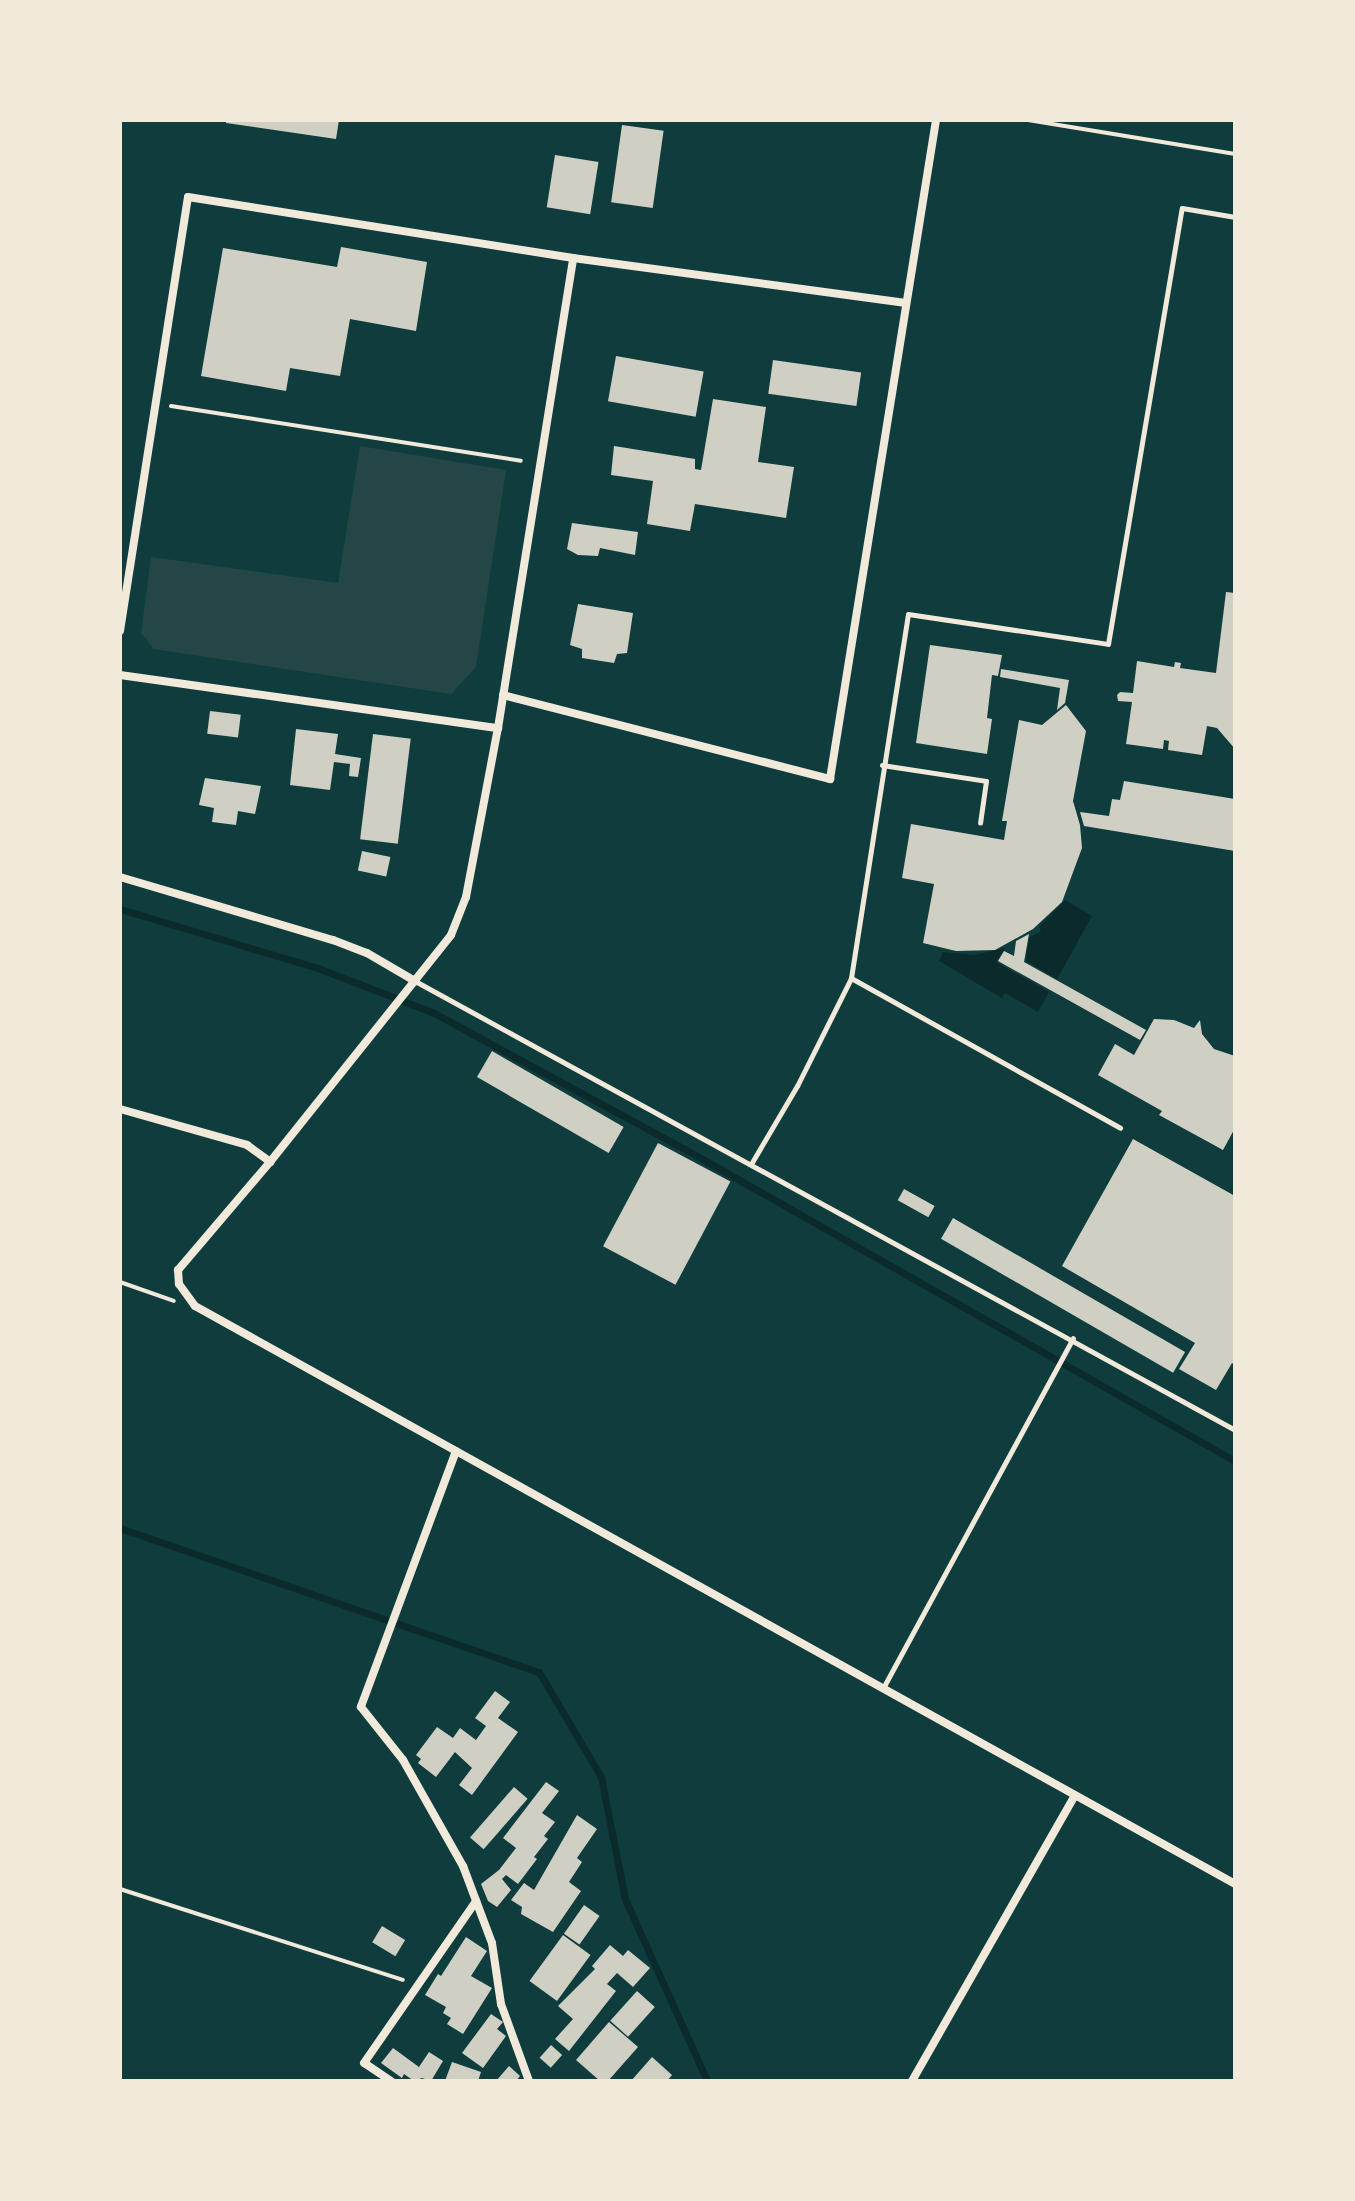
<!DOCTYPE html>
<style>
body{margin:0}
#map{position:relative;width:1355px;height:2201px;overflow:hidden;background:#0f3d3e;font-family:"Fira Sans Condensed",sans-serif}
div>[style]{position:absolute}
[style*='--x']{left:calc(var(--x)*1px);top:calc(var(--y)*1px);width:calc(var(--w)*1px);rotate:calc(var(--a)*1deg)}
.green>*{inset:0;background:#244646}
.water>*{inset:0;background:#0a2a2b}
.stream>*{height:7px;margin:-3.5px;padding:0 3.5px;transform-origin:3.5px;border-radius:3.5px;background:#0a2a2b}
.building>*{inset:0;background:#cfcfc3;transform-origin:0 0}
.path>*{height:4px;margin:-2px;padding:0 2px;transform-origin:2px;border-radius:2px;background:#f1e9da}
.service>*{height:5px;margin:-2.5px;padding:0 2.5px;transform-origin:2.5px;border-radius:2.5px;background:#f1e9da}
.minor>*{height:8px;margin:-4px;padding:0 4px;transform-origin:4px;border-radius:4px;background:#f1e9da}
span{translate:-50% -50%;white-space:nowrap;text-align:center;line-height:1.15;-webkit-text-stroke:6px #f1e9da;paint-order:stroke}
.frame{position:absolute;inset:0;border:122px solid #f1e9da;pointer-events:none}
</style>
<div id="map">
<div class="green">
<i style="clip-path:polygon(360px 446px,506px 470px,476px 667px,451px 694px,154px 649px,141px 633px,151px 557px,338px 583px)"></i>
</div>
<div class="water">
<i style="clip-path:polygon(1065px 900px,1092px 916px,1057px 979px,1026px 961px,1029px 938px,1041px 931px,1039px 927px)"></i>
<i style="clip-path:polygon(1005px 948px,996px 962px,1049px 992px,1038px 1012px,1005px 993px,1002px 998px,939px 961px,943px 952px,975px 955px)"></i>
</div>
<div class="stream">
<i style="--x:120;--y:909;--w:207;--a:16.6"></i>
<i style="--x:318;--y:968;--w:124;--a:21.2"></i>
<i style="--x:434;--y:1013;--w:283;--a:28.5"></i>
<i style="--x:683;--y:1148;--w:635;--a:29.55"></i>
<i style="--x:120;--y:1528;--w:443;--a:19"></i>
<i style="--x:539;--y:1672;--w:122;--a:59.4"></i>
<i style="--x:601;--y:1777;--w:124;--a:78.9"></i>
<i style="--x:625;--y:1899;--w:200;--a:65.7"></i>
</div>
<div class="building">
<i style="clip-path:polygon(226px 120px,339px 120px,336px 139px,226px 123px)"></i>
<i style="left:622px;top:125px;width:42px;height:78px;rotate:8deg"></i>
<i style="left:555px;top:155px;width:44px;height:53px;rotate:9deg"></i>
<i style="clip-path:polygon(341px 247px,427px 262px,416px 331px,350px 319px,340px 376px,290px 368px,286px 391px,201px 376px,223px 248px,337px 267px)"></i>
<i style="left:616px;top:356px;width:89px;height:46px;rotate:10deg"></i>
<i style="left:773px;top:360px;width:89px;height:34px;rotate:8deg"></i>
<i style="clip-path:polygon(713px 399px,766px 407px,758px 462px,794px 467px,786px 518px,695px 504px,690px 531px,647px 524px,653px 481px,611px 475px,614px 446px,695px 459px,695px 469px,701px 470px)"></i>
<i style="clip-path:polygon(572px 523px,638px 532px,635px 555px,600px 548px,598px 556px,578px 555px,567px 549px)"></i>
<i style="clip-path:polygon(1226px 592px,1235px 593px,1235px 749px,1217px 728px,1207px 726px,1202px 755px,1168px 750px,1169px 741px,1164px 740px,1163px 749px,1126px 744px,1132px 702px,1118px 701px,1117px 695px,1120px 692px,1133px 693px,1137px 661px,1174px 667px,1175px 662px,1181px 663px,1180px 668px,1216px 673px)"></i>
<i style="clip-path:polygon(578px 604px,633px 613px,627px 653px,617px 654px,614px 663px,582px 658px,582px 649px,570px 645px)"></i>
<i style="clip-path:polygon(930px 645px,1002px 655px,998px 676px,992px 675px,987px 718px,992px 719px,987px 754px,916px 743px)"></i>
<i style="clip-path:polygon(1001px 669px,1069px 680px,1065px 703px,1057px 710px,1060px 688px,1000px 677px)"></i>
<i style="clip-path:polygon(1066px 705px,1086px 731px,1073px 801px,1080px 825px,1082px 848px,1062px 902px,1033px 929px,995px 950px,956px 951px,923px 943px,934px 884px,902px 878px,911px 824px,1004px 840px,1007px 821px,1002px 821px,1019px 720px,1042px 725px)"></i>
<i style="left:210px;top:711px;width:31px;height:23px;rotate:7deg"></i>
<i style="clip-path:polygon(296px 729px,338px 734px,335px 754px,361px 758px,358px 777px,349px 776px,350px 764px,334px 762px,330px 790px,290px 785px)"></i>
<i style="left:373px;top:734px;width:38px;height:106px;rotate:7deg"></i>
<i style="clip-path:polygon(205px 778px,261px 786px,255px 814px,238px 811px,236px 825px,212px 822px,214px 808px,199px 805px)"></i>
<i style="clip-path:polygon(1124px 781px,1235px 799px,1235px 851px,1084px 826px,1080px 812px,1109px 816px,1112px 799px,1120px 800px)"></i>
<i style="left:362px;top:851px;width:29px;height:20px;rotate:12deg"></i>
<i style="clip-path:polygon(1029px 934px,1024px 962px,1146px 1030px,1140px 1040px,998px 961px,1004px 951px,1014px 956px,1016px 941px)"></i>
<i style="clip-path:polygon(1154px 1019px,1174px 1020px,1194px 1028px,1200px 1020px,1202px 1034px,1214px 1049px,1235px 1056px,1235px 1128px,1223px 1150px,1159px 1115px,1162px 1111px,1098px 1075px,1115px 1044px,1134px 1055px)"></i>
<i style="left:492px;top:1051px;width:152px;height:30px;rotate:30deg"></i>
<i style="clip-path:polygon(1133px 1139px,1235px 1196px,1235px 1365px,1232px 1363px,1216px 1390px,1179px 1369px,1195px 1343px,1062px 1266px)"></i>
<i style="left:658px;top:1143px;width:82px;height:117px;rotate:28deg"></i>
<i style="left:904px;top:1189px;width:35px;height:13px;rotate:29deg"></i>
<i style="left:953px;top:1218px;width:268px;height:24px;rotate:30deg"></i>
<i style="clip-path:polygon(495px 1691px,510px 1702px,498px 1718px,518px 1732px,472px 1795px,459px 1785px,472px 1768px,455px 1752px,436px 1777px,418px 1763px,421px 1759px,416px 1755px,437px 1727px,453px 1738px,460px 1728px,476px 1740px,486px 1726px,475px 1718px)"></i>
<i style="clip-path:polygon(546px 1782px,559px 1791px,542px 1813px,555px 1822px,544px 1836px,548px 1839px,534px 1857px,537px 1859px,518px 1884px,506px 1875px,502px 1879px,511px 1890px,497px 1907px,488px 1901px,481px 1884px,499px 1870px,516px 1848px,503px 1838px)"></i>
<i style="left:514px;top:1787px;width:18px;height:67px;rotate:41deg"></i>
<i style="clip-path:polygon(577px 1815px,597px 1829px,577px 1858px,582px 1862px,569px 1882px,581px 1891px,553px 1932px,521px 1914px,522px 1907px,511px 1900px,524px 1883px,534px 1890px)"></i>
<i style="left:584px;top:1905px;width:19px;height:35px;rotate:35deg"></i>
<i style="left:382px;top:1926px;width:27px;height:19px;rotate:31deg"></i>
<i style="left:563px;top:1935px;width:34px;height:57px;rotate:36deg"></i>
<i style="clip-path:polygon(466px 1937px,487px 1951px,471px 1976px,492px 1988px,463px 2034px,447px 2024px,451px 2018px,443px 2013px,446px 2007px,425px 1995px,438px 1974px,441px 1976px)"></i>
<i style="clip-path:polygon(610px 1945px,623px 1956px,628px 1950px,650px 1968px,633px 1987px,617px 1973px,607px 1984px,616px 1991px,569px 2051px,555px 2039px,573px 2019px,558px 2006px,595px 1969px,592px 1966px)"></i>
<i style="left:637px;top:1991px;width:24px;height:40px;rotate:42deg"></i>
<i style="clip-path:polygon(491px 2014px,503px 2022px,497px 2029px,506px 2036px,483px 2068px,462px 2053px)"></i>
<i style="clip-path:polygon(609px 2022px,638px 2047px,608px 2081px,600px 2081px,576px 2060px)"></i>
<i style="left:551px;top:2045px;width:15px;height:17px;rotate:42deg"></i>
<i style="clip-path:polygon(393px 2048px,419px 2067px,429px 2052px,443px 2061px,431px 2081px,422px 2078px,414px 2081px,404px 2074px,402px 2078px,381px 2063px)"></i>
<i style="clip-path:polygon(652px 2057px,672px 2075px,667px 2081px,631px 2081px)"></i>
<i style="clip-path:polygon(452px 2062px,481px 2072px,478px 2081px,445px 2081px)"></i>
<i style="clip-path:polygon(509px 2066px,520px 2076px,516px 2081px,496px 2081px)"></i>
</div>
<div class="path">
<i style="--x:1028;--y:120;--w:210;--a:9.3"></i>
<i style="--x:171;--y:406;--w:354;--a:8.9"></i>
<i style="--x:120;--y:1282;--w:57;--a:19.4"></i>
<i style="--x:120;--y:1889;--w:297;--a:17.8"></i>
</div>
<div class="service">
<i style="--x:882;--y:765;--w:105;--a:8.7"></i>
<i style="--x:986;--y:781;--w:42;--a:98.1"></i>
<i style="--x:851;--y:978;--w:308;--a:29.1"></i>
<i style="--x:415;--y:981;--w:935;--a:28.7"></i>
<i style="--x:751;--y:1164;--w:91;--a:-59.5"></i>
<i style="--x:797;--y:1086;--w:121;--a:-63.4"></i>
<i style="--x:851;--y:978;--w:368;--a:-81.1"></i>
<i style="--x:908;--y:614;--w:202;--a:8.5"></i>
<i style="--x:1108;--y:644;--w:442;--a:-80.4"></i>
<i style="--x:1182;--y:208;--w:54;--a:9.6"></i>
<i style="--x:883;--y:1688;--w:398;--a:-61.5"></i>
</div>
<div class="minor">
<i style="--x:120;--y:631;--w:439;--a:-81.1"></i>
<i style="--x:188;--y:197;--w:390;--a:9"></i>
<i style="--x:573;--y:258;--w:336;--a:7.7"></i>
<i style="--x:120;--y:675;--w:382;--a:8"></i>
<i style="--x:503;--y:695;--w:338;--a:14.4"></i>
<i style="--x:830;--y:779;--w:667;--a:-80.86"></i>
<i style="--x:120;--y:877;--w:222;--a:16.5"></i>
<i style="--x:333;--y:940;--w:36;--a:21"></i>
<i style="--x:367;--y:953;--w:56;--a:30.3"></i>
<i style="--x:120;--y:1109;--w:132;--a:15.8"></i>
<i style="--x:247;--y:1145;--w:29;--a:36"></i>
<i style="--x:270;--y:1162;--w:290;--a:-51.4"></i>
<i style="--x:451;--y:935;--w:41;--a:-68.5"></i>
<i style="--x:466;--y:897;--w:172;--a:-79.3"></i>
<i style="--x:498;--y:728;--w:476;--a:-80.9"></i>
<i style="--x:270;--y:1162;--w:142;--a:130.4"></i>
<i style="--x:178;--y:1270;--w:14;--a:86"></i>
<i style="--x:179;--y:1284;--w:27;--a:54"></i>
<i style="--x:195;--y:1306;--w:1190;--a:29.06"></i>
<i style="--x:456;--y:1451;--w:273;--a:110.4"></i>
<i style="--x:361;--y:1707;--w:68;--a:51.6"></i>
<i style="--x:403;--y:1760;--w:122;--a:60.5"></i>
<i style="--x:463;--y:1866;--w:82;--a:69.4"></i>
<i style="--x:492;--y:1943;--w:62;--a:81.6"></i>
<i style="--x:501;--y:2004;--w:82;--a:70"></i>
<i style="--x:391;--y:2081;--w:32;--a:-146"></i>
<i style="--x:364;--y:2063;--w:197;--a:-55.3"></i>
<i style="--x:912;--y:2081;--w:329;--a:-60.3"></i>
</div>
<div class="frame"></div>
</div>
